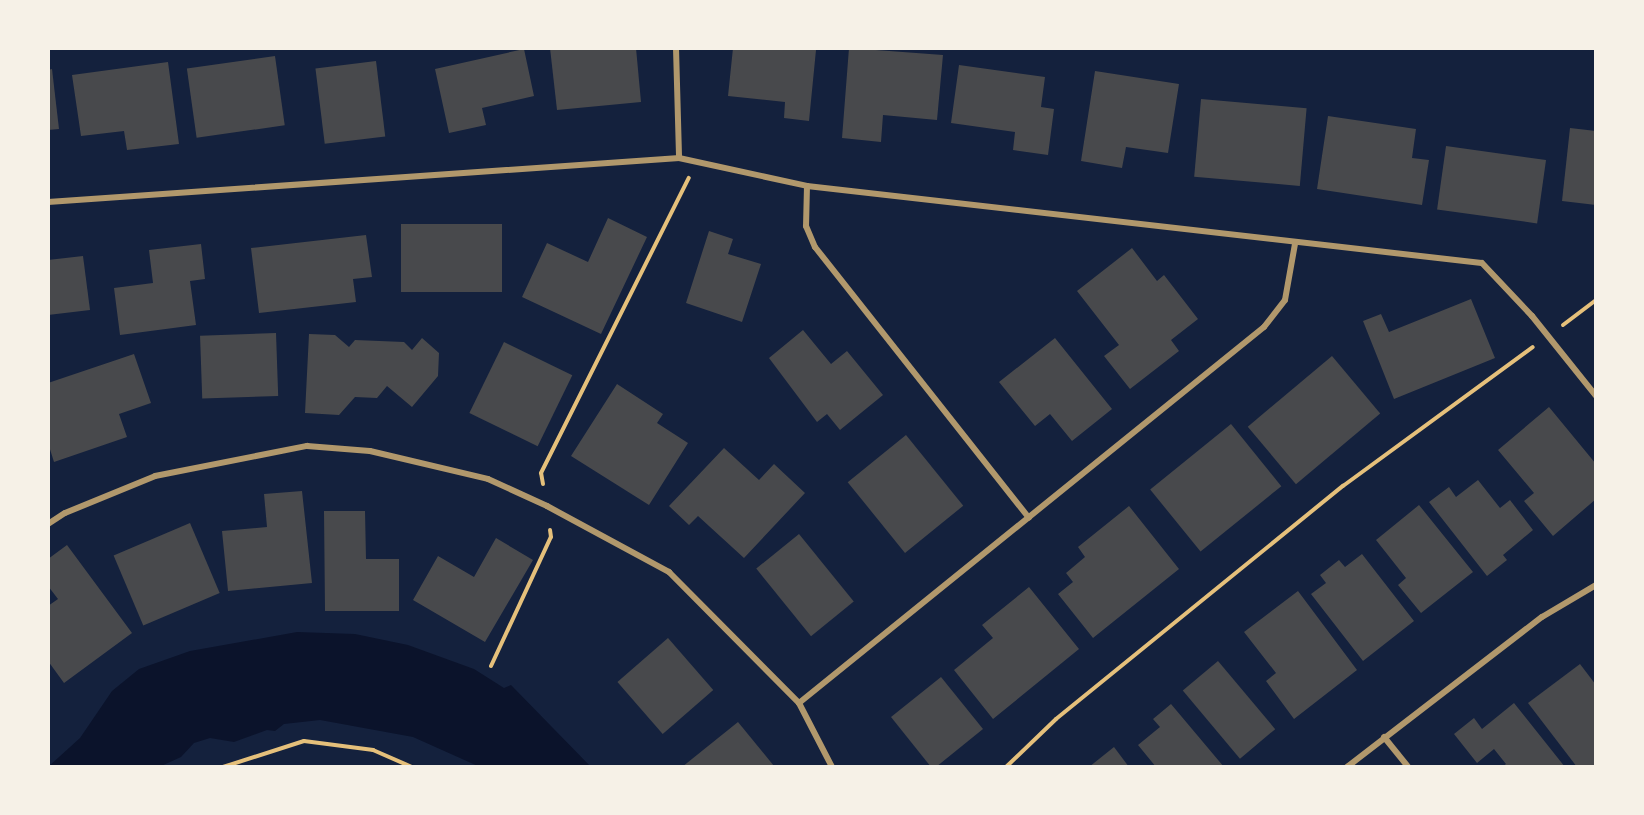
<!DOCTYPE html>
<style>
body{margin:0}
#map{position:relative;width:1644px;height:815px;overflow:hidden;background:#14213d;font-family:Ubuntu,sans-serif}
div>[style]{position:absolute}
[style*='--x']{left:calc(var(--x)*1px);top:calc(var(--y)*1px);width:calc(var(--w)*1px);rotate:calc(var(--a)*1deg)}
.water>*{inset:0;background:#0b132b}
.building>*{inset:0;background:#48494c;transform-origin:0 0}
.path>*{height:4px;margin:-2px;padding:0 2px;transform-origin:2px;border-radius:2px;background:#e5c07b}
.minor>*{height:6px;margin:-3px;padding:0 3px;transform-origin:3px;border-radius:3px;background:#b1986c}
span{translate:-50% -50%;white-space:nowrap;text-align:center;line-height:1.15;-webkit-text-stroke:4.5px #f6f1e7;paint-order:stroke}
.frame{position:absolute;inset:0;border:50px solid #f6f1e7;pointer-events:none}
</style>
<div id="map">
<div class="water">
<i style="clip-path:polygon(297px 632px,355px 634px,408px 645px,474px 669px,504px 688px,511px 685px,591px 767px,480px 767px,413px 737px,320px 720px,284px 724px,275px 731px,267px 730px,234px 742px,210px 738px,194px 743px,181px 757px,159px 767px,48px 767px,80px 738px,112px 691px,139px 669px,190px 651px)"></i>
</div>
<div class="building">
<i style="clip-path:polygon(550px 48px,636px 48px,641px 102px,557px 110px)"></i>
<i style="clip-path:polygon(733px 48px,816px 50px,809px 121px,784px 118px,785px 102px,728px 96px)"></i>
<i style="clip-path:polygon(849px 48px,943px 55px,937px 120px,883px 115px,881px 142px,842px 138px)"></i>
<i style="clip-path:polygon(524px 49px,534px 96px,482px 108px,486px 125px,449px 133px,435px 69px)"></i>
<i style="left:275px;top:56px;width:70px;height:89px;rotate:82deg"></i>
<i style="left:376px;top:61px;width:76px;height:61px;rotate:83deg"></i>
<i style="clip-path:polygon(168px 62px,179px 144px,127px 150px,124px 131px,81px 136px,72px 75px)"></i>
<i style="clip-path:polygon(959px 65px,1045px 77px,1041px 107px,1054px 109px,1048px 155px,1013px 150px,1015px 132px,951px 123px)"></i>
<i style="clip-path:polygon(52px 69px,59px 129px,48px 130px,48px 70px)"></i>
<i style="clip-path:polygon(1095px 71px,1179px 84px,1168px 153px,1126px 147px,1122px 168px,1081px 161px)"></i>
<i style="left:1201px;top:99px;width:106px;height:78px;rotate:5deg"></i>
<i style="clip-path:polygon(1328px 116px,1416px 129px,1412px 158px,1429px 160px,1422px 205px,1317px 189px)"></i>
<i style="clip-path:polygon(1570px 128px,1596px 131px,1596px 205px,1562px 201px)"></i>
<i style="left:1446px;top:146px;width:101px;height:64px;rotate:8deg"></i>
<i style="clip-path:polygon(608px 218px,647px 237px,601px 334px,522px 297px,547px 243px,588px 262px)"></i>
<i style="left:401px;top:224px;width:101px;height:68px"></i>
<i style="clip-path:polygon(709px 231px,733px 239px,728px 254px,761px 264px,742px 322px,686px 303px)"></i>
<i style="clip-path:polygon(366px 235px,372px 277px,353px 279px,356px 302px,259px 313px,251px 248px)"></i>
<i style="clip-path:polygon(201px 244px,205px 279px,190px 281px,196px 325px,120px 335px,114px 288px,153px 283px,149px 250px)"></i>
<i style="clip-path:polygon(1132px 248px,1157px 281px,1164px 275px,1198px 319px,1171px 340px,1179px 351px,1130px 389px,1104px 356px,1119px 345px,1077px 291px)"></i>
<i style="clip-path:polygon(83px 256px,90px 310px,48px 315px,48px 260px)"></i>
<i style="clip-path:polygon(1471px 299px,1495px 358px,1394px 399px,1363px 321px,1381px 314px,1389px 332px)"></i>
<i style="clip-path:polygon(803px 330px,831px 364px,847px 351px,883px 395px,840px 430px,827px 414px,817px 422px,769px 358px)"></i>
<i style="left:276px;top:333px;width:63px;height:76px;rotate:88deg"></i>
<i style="clip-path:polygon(309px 334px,335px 335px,349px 347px,355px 340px,404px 342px,412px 350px,422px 338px,439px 353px,438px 376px,412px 407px,387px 386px,377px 398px,355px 397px,339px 415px,305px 413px)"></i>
<i style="clip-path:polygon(1055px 338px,1112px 409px,1072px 441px,1050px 414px,1035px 426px,999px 382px)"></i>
<i style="left:504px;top:342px;width:76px;height:79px;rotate:26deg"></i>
<i style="clip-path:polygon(134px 354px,151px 403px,119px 414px,127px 437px,54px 462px,48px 443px,48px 383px)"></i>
<i style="left:1332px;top:356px;width:75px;height:110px;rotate:50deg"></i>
<i style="clip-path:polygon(617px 384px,663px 414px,657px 423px,688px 443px,649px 505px,571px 456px)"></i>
<i style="clip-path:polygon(1549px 407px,1596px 464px,1596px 499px,1553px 536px,1524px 501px,1534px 493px,1498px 450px)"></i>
<i style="left:1231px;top:424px;width:80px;height:104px;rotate:51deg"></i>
<i style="left:906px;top:435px;width:91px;height:75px;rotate:51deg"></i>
<i style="clip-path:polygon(724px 448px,759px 480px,774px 464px,805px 493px,744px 558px,698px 516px,689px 525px,669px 506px)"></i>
<i style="clip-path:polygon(1478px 480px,1500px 508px,1510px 500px,1533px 530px,1503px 555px,1507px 560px,1487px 576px,1429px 502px,1449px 487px,1456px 497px)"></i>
<i style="clip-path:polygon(302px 491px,312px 583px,228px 591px,222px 531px,267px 527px,264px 494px)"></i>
<i style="clip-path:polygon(1419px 505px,1473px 572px,1421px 613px,1398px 585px,1406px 578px,1376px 540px)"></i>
<i style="clip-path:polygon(1129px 506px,1179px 569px,1093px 638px,1058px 594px,1073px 582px,1066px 573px,1085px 557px,1078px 547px)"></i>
<i style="clip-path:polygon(324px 511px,365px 511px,366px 559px,399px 559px,399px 611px,325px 611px)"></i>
<i style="left:190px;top:523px;width:76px;height:83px;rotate:67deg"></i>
<i style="left:799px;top:534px;width:87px;height:55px;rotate:51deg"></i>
<i style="clip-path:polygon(496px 538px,533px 560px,485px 642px,413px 600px,438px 556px,474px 577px)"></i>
<i style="clip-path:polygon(67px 545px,132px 633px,64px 683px,48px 661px,48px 606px,58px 599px,48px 586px,48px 559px)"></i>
<i style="clip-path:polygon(1362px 554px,1414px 621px,1363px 661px,1311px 594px,1326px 583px,1320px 575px,1339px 560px,1345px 567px)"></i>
<i style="clip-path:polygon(1029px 587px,1079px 649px,993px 719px,954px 670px,993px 638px,982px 625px)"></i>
<i style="clip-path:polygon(1298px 591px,1357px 670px,1294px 719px,1266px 681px,1276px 673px,1244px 632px)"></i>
<i style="left:668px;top:638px;width:69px;height:67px;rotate:49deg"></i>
<i style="left:1218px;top:661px;width:89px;height:46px;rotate:50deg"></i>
<i style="clip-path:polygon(1580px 664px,1596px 685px,1596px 767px,1577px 767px,1528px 703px)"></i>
<i style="clip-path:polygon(941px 677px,983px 729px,936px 767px,931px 767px,891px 717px)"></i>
<i style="clip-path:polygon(1514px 703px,1565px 767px,1502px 767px,1506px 764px,1494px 749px,1477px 763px,1454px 734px,1474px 718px,1482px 729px)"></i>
<i style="clip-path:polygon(1171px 704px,1224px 767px,1156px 767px,1138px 745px,1160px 727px,1153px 719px)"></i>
<i style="clip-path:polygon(738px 722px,774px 766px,682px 767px)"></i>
<i style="clip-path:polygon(1114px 747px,1129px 767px,1089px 767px)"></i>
</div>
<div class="path">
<i style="--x:1563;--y:325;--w:41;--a:-37.1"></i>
<i style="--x:543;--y:484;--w:11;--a:-100"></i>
<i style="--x:541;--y:473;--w:330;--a:-63.4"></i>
<i style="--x:491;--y:666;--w:142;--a:-65.1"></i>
<i style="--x:551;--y:537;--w:7;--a:-98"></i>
<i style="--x:223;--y:767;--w:85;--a:-17.8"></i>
<i style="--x:304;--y:741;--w:70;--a:7.4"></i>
<i style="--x:373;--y:750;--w:43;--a:23.6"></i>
<i style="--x:1006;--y:767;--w:69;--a:-43.8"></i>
<i style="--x:1056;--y:719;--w:370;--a:-39.1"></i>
<i style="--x:1343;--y:486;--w:235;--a:-36.2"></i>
</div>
<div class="minor">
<i style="--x:676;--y:48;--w:110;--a:88.4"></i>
<i style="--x:807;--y:186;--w:40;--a:91.4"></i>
<i style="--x:806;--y:226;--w:23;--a:67"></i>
<i style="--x:815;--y:247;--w:345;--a:51.7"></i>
<i style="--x:48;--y:202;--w:633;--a:-3.99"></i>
<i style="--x:679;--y:158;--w:131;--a:12.3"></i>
<i style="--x:807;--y:186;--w:679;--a:6.51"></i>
<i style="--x:1482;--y:263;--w:73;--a:46.7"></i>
<i style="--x:1532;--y:316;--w:102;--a:51.3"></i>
<i style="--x:48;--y:524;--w:20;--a:-33"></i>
<i style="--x:65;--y:513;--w:97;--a:-22.3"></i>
<i style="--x:155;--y:476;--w:155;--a:-11.2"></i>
<i style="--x:307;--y:446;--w:63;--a:4.5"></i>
<i style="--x:370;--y:451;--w:121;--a:13.3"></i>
<i style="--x:488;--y:479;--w:65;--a:24.6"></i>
<i style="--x:547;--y:506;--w:139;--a:28.4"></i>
<i style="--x:669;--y:572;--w:185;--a:45.2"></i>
<i style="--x:799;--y:703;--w:72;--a:62.7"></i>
<i style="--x:799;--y:703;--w:598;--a:-38.96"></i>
<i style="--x:1264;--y:327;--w:34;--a:-52"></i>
<i style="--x:1285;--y:300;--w:57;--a:-79.9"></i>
<i style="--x:1384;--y:737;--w:38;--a:51"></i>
<i style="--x:1347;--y:767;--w:246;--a:-37.6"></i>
<i style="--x:1542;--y:617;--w:63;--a:-30.7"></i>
</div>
<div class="frame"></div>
</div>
